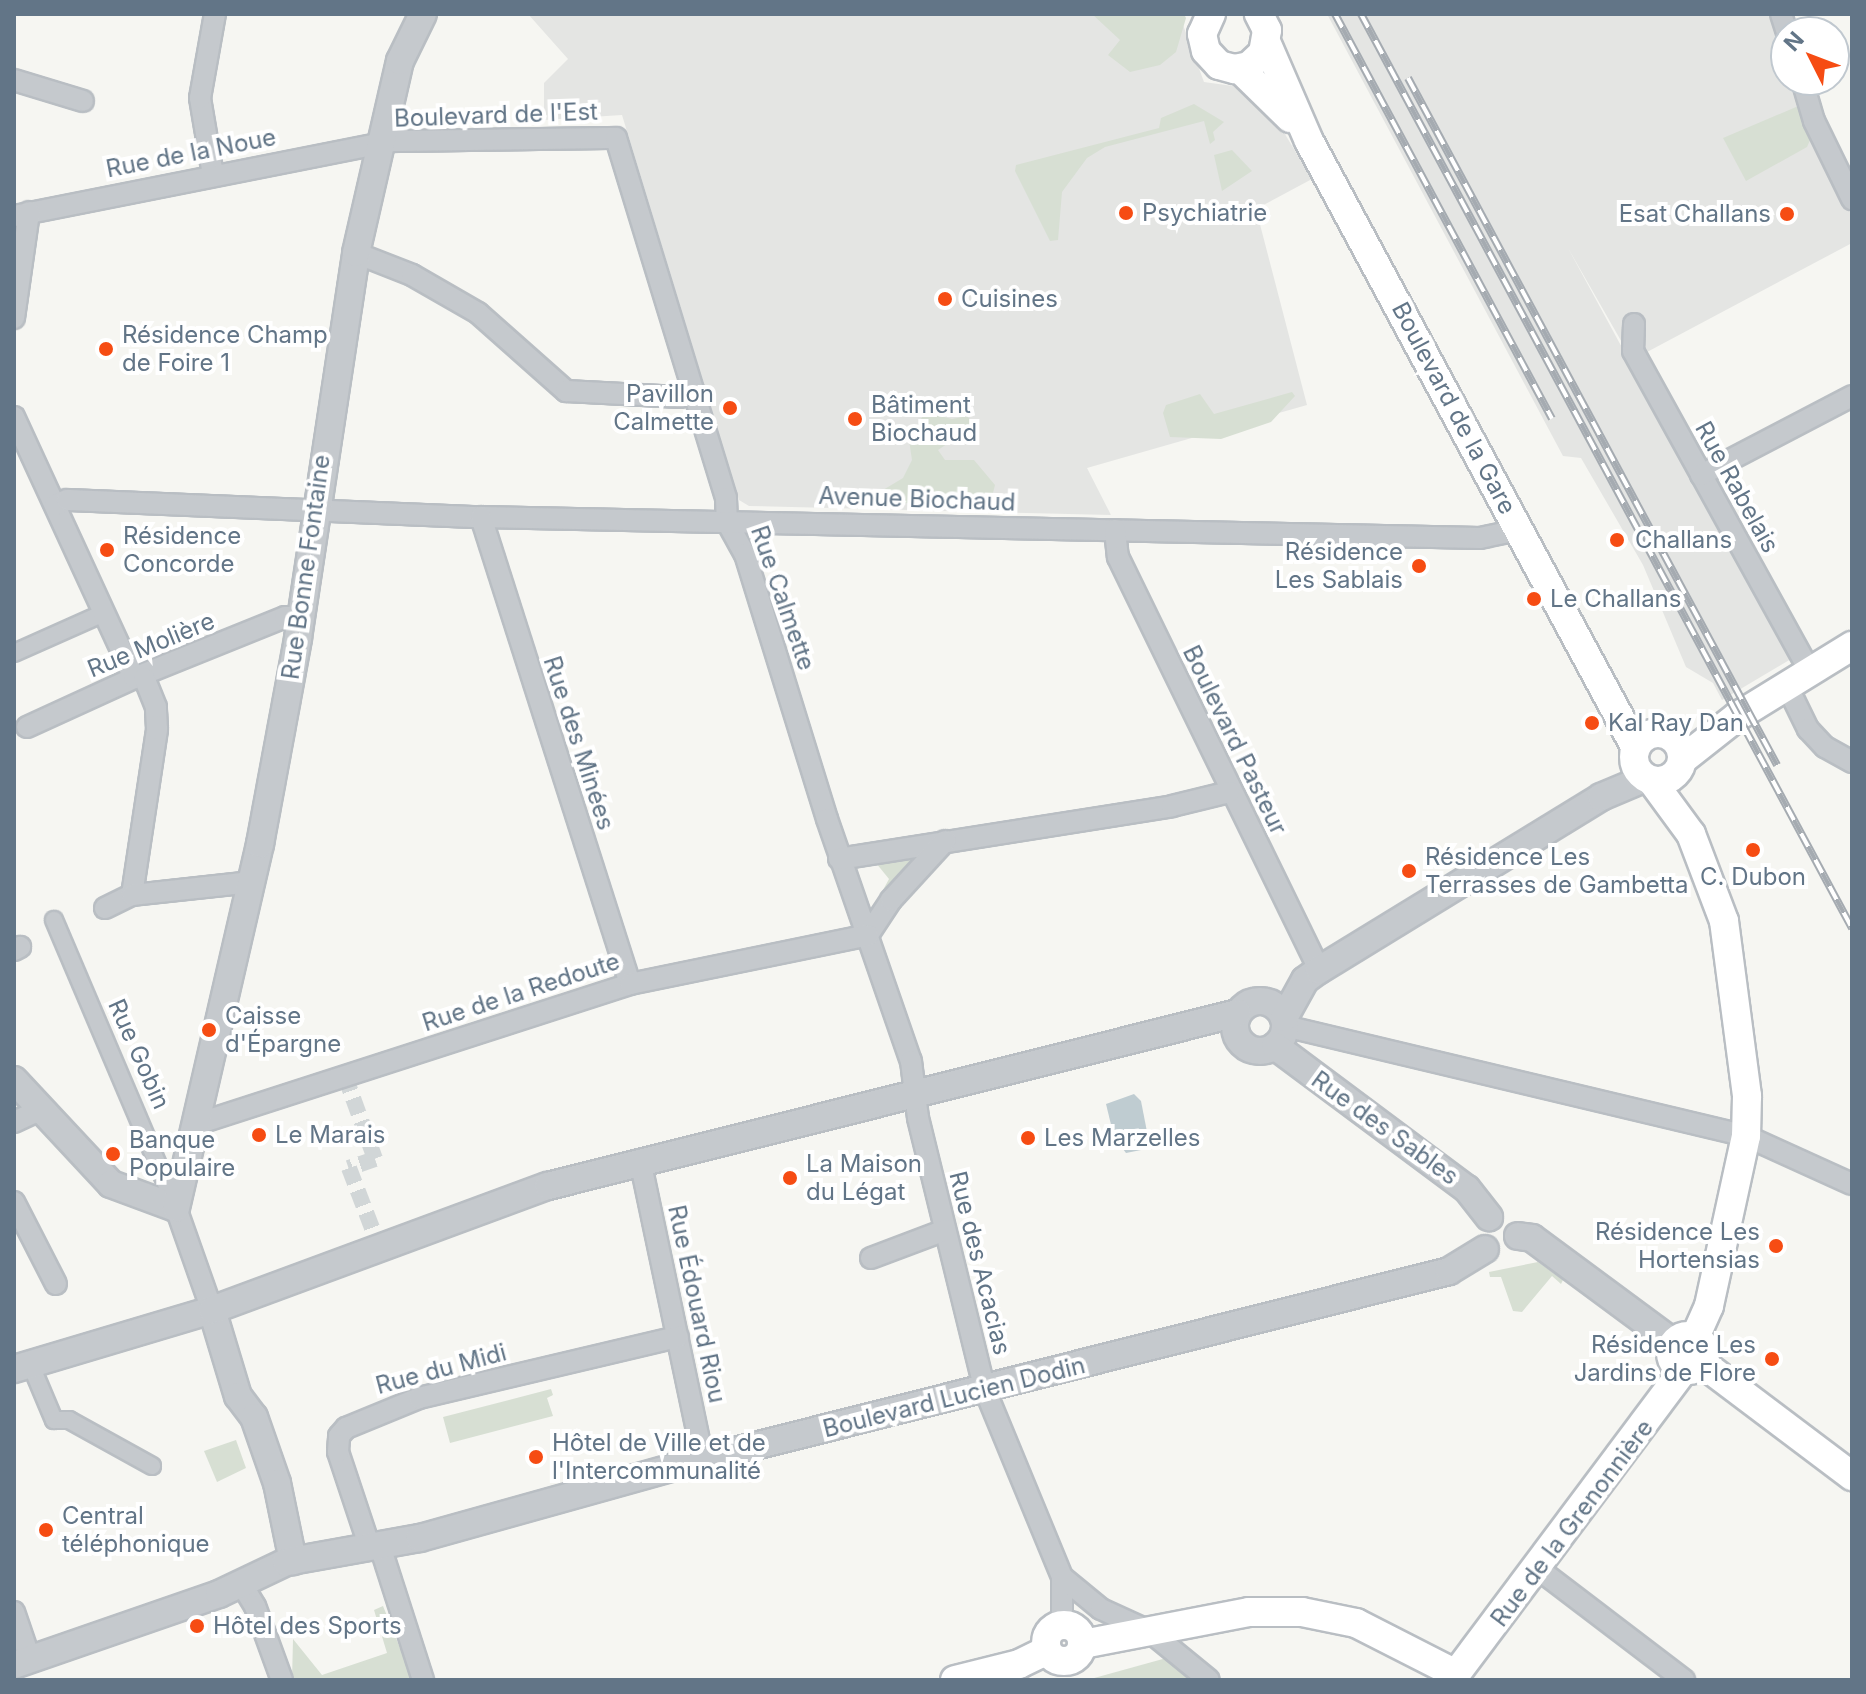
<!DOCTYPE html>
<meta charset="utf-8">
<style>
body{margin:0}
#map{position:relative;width:1866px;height:1694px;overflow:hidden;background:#f6f6f2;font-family:Inter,sans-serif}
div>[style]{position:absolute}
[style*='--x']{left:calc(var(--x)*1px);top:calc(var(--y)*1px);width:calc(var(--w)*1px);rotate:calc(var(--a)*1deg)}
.built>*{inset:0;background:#e4e5e3}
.green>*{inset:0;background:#d7dfd3}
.water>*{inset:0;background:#bfccd1}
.pedestrian-tunnel>*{height:16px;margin-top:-8px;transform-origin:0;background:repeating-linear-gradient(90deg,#d1d6d7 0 16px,transparent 0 24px)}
.roads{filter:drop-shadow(2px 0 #b9bec3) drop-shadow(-2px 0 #b9bec3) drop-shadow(0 2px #b9bec3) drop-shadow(0 -2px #b9bec3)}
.pedestrian>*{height:16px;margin:-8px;padding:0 8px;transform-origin:8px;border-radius:8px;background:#c5c9cd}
.minor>*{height:20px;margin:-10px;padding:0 10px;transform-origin:10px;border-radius:10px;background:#c5c9cd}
.tertiary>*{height:26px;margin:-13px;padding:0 13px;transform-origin:13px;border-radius:13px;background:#c5c9cd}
.tertiary>.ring{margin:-13px;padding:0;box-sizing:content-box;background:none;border:26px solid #c5c9cd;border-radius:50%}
.secondary>*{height:28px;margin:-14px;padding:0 14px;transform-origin:14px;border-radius:14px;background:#fff}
.secondary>.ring{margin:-14px;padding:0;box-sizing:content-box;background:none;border:28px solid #fff;border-radius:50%}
.rail>*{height:8px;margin-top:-4px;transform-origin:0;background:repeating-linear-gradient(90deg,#fff 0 15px,#a5abb1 0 30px);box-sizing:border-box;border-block:2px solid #a5abb1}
.dots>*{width:22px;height:22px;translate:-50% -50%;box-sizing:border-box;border:4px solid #fff;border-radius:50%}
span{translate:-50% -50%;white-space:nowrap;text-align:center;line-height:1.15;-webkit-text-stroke:8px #fff;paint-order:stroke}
.street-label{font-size:24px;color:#627587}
.poi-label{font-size:24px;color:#627587}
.left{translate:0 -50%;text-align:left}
.right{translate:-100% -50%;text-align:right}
.frame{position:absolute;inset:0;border:16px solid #627587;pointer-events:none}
.north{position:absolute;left:1770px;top:16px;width:80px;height:80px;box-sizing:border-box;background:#fff;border:2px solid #c0c8cf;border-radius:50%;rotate:312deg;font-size:22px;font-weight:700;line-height:32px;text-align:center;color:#627587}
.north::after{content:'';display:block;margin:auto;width:28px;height:36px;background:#f64c13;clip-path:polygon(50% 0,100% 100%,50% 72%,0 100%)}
</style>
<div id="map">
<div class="built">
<i style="clip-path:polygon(528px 14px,1179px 14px,1204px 82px,1240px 87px,1271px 111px,1312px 179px,1256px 209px,1307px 405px,1087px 468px,1111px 515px,749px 506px,739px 500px,622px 115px,544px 120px,544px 83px,568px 59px)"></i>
<i style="clip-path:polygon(1327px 14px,1772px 14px,1786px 58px,1786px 80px,1793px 80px,1811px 135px,1852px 216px,1852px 243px,1632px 360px,1568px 248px,1791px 659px,1722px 700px,1713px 683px,1686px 667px,1643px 565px,1581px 458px,1563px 456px)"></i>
</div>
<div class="green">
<i style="clip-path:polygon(1092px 14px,1184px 14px,1186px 18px,1176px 52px,1160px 65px,1130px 72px,1108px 55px,1120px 40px)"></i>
<i style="clip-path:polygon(1194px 104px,1224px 122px,1213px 132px,1215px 140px,1210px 144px,1204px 121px,1105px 147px,1087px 158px,1062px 192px,1058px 240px,1050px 241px,1015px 171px,1016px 165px,1159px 128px,1161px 118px)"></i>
<i style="clip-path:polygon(1803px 104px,1814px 131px,1807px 147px,1746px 181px,1723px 138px)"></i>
<i style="clip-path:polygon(1232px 150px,1252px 171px,1222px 191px,1214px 155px)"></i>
<i style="clip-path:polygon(1292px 392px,1295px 396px,1271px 422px,1221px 439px,1170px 437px,1163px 413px,1166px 405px,1200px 394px,1214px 414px)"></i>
<i style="clip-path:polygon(925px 412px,952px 419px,967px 416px,975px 425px,938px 450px,945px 460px,974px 460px,995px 485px,990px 505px,901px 503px,885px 496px,883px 490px,903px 478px,912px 460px,909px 440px)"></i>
<i style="clip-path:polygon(910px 854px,915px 865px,888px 895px,883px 890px,889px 879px,876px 863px)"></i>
<i style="clip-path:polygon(1538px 1262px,1563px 1280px,1561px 1284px,1552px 1276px,1522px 1312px,1513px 1311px,1501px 1277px,1490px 1277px,1489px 1272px)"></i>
<i style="clip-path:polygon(551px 1389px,553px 1395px,547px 1398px,553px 1416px,450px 1443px,443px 1417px)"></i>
<i style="clip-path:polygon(236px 1440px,246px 1468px,217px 1482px,204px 1451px)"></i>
<i style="clip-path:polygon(383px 1606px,413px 1680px,292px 1680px,293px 1639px,322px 1675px,387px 1653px,374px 1610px)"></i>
<i style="clip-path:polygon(1170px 1657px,1202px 1680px,1087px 1680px)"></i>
</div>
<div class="water">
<i style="clip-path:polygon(1134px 1094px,1141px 1101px,1149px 1142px,1146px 1149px,1126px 1153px,1114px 1137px,1106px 1104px)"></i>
</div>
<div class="pedestrian-tunnel">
<i style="--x:345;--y:1076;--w:88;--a:70.1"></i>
<i style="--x:375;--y:1159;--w:28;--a:161"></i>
<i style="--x:349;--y:1168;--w:84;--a:69"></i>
</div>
<div class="roads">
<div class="pedestrian">
<i style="--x:14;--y:653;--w:98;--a:-24"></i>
<i style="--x:54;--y:920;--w:313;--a:67"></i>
<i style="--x:30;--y:1363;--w:62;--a:67.2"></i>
<i style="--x:54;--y:1420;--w:15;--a:0"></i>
<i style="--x:69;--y:1420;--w:95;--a:29"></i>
</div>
<div class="minor">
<i style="--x:1781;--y:14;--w:19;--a:72"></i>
<i style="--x:14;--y:80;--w:72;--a:16.9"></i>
<i style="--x:1802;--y:80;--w:43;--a:73.7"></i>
<i style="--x:1814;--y:121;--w:87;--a:64"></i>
<i style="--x:213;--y:175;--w:78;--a:-99.6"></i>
<i style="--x:200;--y:98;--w:85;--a:-79.9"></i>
<i style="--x:14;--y:216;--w:385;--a:-11.2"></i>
<i style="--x:392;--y:141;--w:224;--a:-0.8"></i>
<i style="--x:616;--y:138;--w:376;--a:73"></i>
<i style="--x:726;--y:498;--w:24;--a:88"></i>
<i style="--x:727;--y:522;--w:37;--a:61"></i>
<i style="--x:745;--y:554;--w:277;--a:72.8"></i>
<i style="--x:827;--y:819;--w:256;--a:70.9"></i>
<i style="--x:911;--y:1061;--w:57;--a:83"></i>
<i style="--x:918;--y:1118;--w:280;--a:76.2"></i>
<i style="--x:985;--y:1390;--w:202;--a:67.6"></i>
<i style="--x:1062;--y:1577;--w:48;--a:90"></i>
<i style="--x:356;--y:253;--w:60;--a:21.4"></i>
<i style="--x:412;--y:275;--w:76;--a:29.9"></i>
<i style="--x:478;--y:313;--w:118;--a:41.6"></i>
<i style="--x:566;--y:391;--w:114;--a:3"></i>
<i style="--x:680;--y:397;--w:15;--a:-16"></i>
<i style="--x:14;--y:318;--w:107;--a:-81.9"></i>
<i style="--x:1634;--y:324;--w:27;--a:92"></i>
<i style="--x:1633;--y:351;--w:366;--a:61.1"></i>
<i style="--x:14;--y:417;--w:287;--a:65.3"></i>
<i style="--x:1701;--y:475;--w:170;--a:-27.6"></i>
<i style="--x:55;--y:505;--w:13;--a:-23"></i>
<i style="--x:67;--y:500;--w:414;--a:2.4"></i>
<i style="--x:481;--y:517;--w:999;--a:1.2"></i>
<i style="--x:1480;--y:538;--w:39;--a:-12"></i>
<i style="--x:481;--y:517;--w:490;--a:72.3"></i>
<i style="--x:1115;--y:530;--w:27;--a:84"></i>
<i style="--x:1118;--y:557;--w:459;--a:64"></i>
<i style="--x:1787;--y:686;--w:48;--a:64"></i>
<i style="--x:1808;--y:729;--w:25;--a:47"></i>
<i style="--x:1825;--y:747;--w:31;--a:29"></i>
<i style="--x:27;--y:727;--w:118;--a:-24.6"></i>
<i style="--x:134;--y:678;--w:163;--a:-22"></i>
<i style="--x:285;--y:617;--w:12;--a:0"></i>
<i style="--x:839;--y:859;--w:337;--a:-9"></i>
<i style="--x:1172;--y:806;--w:59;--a:-13.8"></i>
<i style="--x:132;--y:895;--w:168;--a:-81.4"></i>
<i style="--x:157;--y:729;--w:22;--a:-93"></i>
<i style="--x:156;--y:707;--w:31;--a:-112"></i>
<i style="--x:105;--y:908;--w:30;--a:-26"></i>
<i style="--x:132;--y:895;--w:120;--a:-6.2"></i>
<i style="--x:868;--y:935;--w:42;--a:-56.7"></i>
<i style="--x:891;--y:900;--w:80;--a:-47.5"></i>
<i style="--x:14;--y:950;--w:7;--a:-27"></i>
<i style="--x:1285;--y:1026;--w:474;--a:13.4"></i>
<i style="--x:1746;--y:1136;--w:116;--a:24.4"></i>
<i style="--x:14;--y:1122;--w:26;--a:-25"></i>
<i style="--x:197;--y:1124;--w:455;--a:-17.9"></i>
<i style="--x:630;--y:984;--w:243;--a:-11.6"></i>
<i style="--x:640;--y:1160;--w:306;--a:78.1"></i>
<i style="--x:14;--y:1202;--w:92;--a:62.9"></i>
<i style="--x:176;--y:1208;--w:108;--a:70.6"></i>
<i style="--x:871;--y:1258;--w:79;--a:-20.7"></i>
<i style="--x:380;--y:1546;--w:141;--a:72.2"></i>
<i style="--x:370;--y:1548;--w:101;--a:-108.4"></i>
<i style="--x:338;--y:1452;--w:16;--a:-86"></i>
<i style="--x:339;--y:1436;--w:11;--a:-49"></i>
<i style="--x:346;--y:1428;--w:79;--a:-22.3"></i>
<i style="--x:419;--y:1398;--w:266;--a:-13.3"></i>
<i style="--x:1537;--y:1568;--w:185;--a:37.3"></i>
<i style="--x:1062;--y:1577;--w:50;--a:39.4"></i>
<i style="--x:1101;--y:1609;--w:53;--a:24.6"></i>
<i style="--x:1149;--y:1631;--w:77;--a:39.2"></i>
<i style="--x:241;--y:1583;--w:27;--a:59"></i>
<i style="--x:255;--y:1606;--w:79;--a:70"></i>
<i style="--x:14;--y:1612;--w:50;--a:71.2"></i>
</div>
<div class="tertiary">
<i class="ring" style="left:1235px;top:1001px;width:24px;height:24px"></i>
<i style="--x:1284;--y:1018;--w:43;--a:-61.1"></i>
<i style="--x:1305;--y:980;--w:17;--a:-36"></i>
<i style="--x:1319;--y:970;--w:331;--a:-31.5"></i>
<i style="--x:1601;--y:797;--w:49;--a:-22.9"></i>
<i style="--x:1275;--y:1046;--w:239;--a:36.7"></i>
<i style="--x:1467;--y:1189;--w:36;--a:52"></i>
<i style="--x:14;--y:1080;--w:142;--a:47"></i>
<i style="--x:111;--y:1184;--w:69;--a:20.3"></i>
<i style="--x:176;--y:1208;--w:374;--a:-77"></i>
<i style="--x:260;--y:844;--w:209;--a:-79.5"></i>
<i style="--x:298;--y:638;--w:389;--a:-81.4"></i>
<i style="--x:356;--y:253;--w:197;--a:-77.1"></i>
<i style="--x:400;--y:61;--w:52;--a:-63.9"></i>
<i style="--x:1518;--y:1236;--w:14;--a:8"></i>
<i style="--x:1532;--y:1238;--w:177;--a:36.5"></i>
<i style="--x:212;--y:1310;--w:90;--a:73.2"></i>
<i style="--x:238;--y:1396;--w:26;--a:53"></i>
<i style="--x:254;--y:1417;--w:70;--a:70.8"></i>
<i style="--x:277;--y:1483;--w:80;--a:78.4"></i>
<i style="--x:14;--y:1369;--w:207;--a:-16.6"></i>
<i style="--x:212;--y:1310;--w:358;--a:-20.3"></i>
<i style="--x:548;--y:1186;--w:711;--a:-14.08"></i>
<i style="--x:14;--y:1665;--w:217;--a:-19.1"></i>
<i style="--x:219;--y:1594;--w:74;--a:-25.5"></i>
<i style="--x:286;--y:1562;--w:136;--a:-10.2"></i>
<i style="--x:420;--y:1538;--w:294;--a:-15.6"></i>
<i style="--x:703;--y:1459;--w:769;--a:-14.14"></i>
<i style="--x:1449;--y:1271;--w:42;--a:-31.4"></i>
</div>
<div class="secondary">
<i style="--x:1211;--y:14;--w:22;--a:114"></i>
<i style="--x:1202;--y:34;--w:17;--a:77"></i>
<i style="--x:1206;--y:51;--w:19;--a:47"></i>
<i style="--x:1219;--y:65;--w:16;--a:15"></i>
<i style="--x:1234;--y:69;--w:15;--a:-11"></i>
<i style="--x:1249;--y:66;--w:19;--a:-43"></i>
<i style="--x:1263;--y:53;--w:23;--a:-80"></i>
<i style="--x:1267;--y:30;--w:18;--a:-117"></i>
<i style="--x:1267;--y:44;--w:106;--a:66.6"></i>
<i style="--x:1309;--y:141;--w:689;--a:61.69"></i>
<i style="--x:1240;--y:69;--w:70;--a:44.4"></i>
<i class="ring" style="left:1634px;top:733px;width:20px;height:20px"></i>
<i style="--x:1682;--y:760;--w:71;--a:-38.2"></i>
<i style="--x:1738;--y:716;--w:134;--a:-31.6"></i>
<i style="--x:1652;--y:781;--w:66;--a:53.7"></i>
<i style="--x:1691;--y:834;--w:93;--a:69.2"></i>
<i style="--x:1724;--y:921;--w:177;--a:82.5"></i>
<i style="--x:1747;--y:1096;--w:40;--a:91.4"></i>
<i style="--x:1746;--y:1136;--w:174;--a:102.3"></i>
<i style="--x:1709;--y:1306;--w:34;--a:114"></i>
<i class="ring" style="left:1671px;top:1336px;width:6px;height:6px"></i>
<i style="--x:1702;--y:1363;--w:188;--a:37"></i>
<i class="ring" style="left:1046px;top:1625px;width:8px;height:8px"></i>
<i style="--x:1083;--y:1644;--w:169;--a:-10.9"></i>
<i style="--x:1249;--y:1612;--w:53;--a:0"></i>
<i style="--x:1302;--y:1612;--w:55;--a:11.5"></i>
<i style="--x:1356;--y:1623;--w:112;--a:27"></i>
<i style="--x:1456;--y:1674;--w:381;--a:-53.2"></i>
<i style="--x:955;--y:1680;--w:66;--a:-14"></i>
<i style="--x:1019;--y:1664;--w:30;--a:-26"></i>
</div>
</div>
<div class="rail">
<i style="--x:1335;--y:14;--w:459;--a:61.8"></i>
<i style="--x:1361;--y:14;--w:1038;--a:61.76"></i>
<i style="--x:1408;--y:78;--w:780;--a:61.76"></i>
</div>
<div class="dots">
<i style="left:1126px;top:213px;background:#f64c13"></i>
<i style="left:1787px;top:214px;background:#f64c13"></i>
<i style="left:945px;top:299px;background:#f64c13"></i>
<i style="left:106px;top:349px;background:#f64c13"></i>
<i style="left:730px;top:408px;background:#f64c13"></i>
<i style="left:855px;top:419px;background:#f64c13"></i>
<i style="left:1617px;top:540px;background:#f64c13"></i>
<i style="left:107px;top:550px;background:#f64c13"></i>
<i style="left:1419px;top:566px;background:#f64c13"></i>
<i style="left:1534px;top:599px;background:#f64c13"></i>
<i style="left:1592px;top:723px;background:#f64c13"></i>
<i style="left:1753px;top:850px;background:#f64c13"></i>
<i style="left:1409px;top:871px;background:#f64c13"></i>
<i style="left:209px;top:1030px;background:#f64c13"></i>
<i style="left:259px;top:1135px;background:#f64c13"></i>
<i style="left:1028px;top:1138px;background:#f64c13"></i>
<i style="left:113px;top:1154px;background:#f64c13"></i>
<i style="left:790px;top:1178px;background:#f64c13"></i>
<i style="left:1776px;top:1246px;background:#f64c13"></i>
<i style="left:1772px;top:1359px;background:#f64c13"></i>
<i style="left:536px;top:1457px;background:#f64c13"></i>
<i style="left:46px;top:1530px;background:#f64c13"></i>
<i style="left:197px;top:1626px;background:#f64c13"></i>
</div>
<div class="street-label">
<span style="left:496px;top:115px;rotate:-2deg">Boulevard de l'Est</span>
<span style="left:191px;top:153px;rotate:-11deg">Rue de la Noue</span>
<span style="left:1454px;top:408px;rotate:62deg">Boulevard de la Gare</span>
<span style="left:1737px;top:487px;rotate:61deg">Rue Rabelais</span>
<span style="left:917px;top:499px;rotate:2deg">Avenue Biochaud</span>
<span style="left:306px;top:567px;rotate:-82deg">Rue Bonne Fontaine</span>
<span style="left:783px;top:598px;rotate:71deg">Rue Calmette</span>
<span style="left:151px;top:645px;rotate:-22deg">Rue Molière</span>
<span style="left:1235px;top:740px;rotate:64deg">Boulevard Pasteur</span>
<span style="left:579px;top:743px;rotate:72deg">Rue des Minées</span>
<span style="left:521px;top:992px;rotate:-18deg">Rue de la Redoute</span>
<span style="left:139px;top:1054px;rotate:66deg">Rue Gobin</span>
<span style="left:1385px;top:1128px;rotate:36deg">Rue des Sables</span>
<span style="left:980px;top:1263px;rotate:76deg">Rue des Acacias</span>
<span style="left:697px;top:1304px;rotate:78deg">Rue Édouard Riou</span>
<span style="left:441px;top:1369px;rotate:-15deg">Rue du Midi</span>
<span style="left:954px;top:1397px;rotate:-14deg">Boulevard Lucien Dodin</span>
<span style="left:1572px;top:1523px;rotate:-53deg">Rue de la Grenonnière</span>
</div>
<div class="poi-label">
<span class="left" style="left:1142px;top:213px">Psychiatrie</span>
<span class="right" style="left:1771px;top:214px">Esat Challans</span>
<span class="left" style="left:961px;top:299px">Cuisines</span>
<span class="left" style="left:122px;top:349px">Résidence Champ<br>de Foire 1</span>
<span class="right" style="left:714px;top:408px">Pavillon<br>Calmette</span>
<span class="left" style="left:871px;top:419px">Bâtiment<br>Biochaud</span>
<span class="left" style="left:123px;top:550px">Résidence<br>Concorde</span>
<span class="left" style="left:1635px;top:540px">Challans</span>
<span class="right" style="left:1403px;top:566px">Résidence<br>Les Sablais</span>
<span class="left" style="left:1550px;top:599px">Le Challans</span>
<span class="left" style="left:1608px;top:723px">Kal Ray Dan</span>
<span class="left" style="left:1425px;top:871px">Résidence Les<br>Terrasses de Gambetta</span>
<span style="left:1753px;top:877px">C. Dubon</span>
<span class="left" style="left:225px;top:1030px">Caisse<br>d'Épargne</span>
<span class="left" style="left:275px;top:1135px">Le Marais</span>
<span class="left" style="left:1044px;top:1138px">Les Marzelles</span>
<span class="left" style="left:129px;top:1154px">Banque<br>Populaire</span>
<span class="left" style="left:806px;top:1178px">La Maison<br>du Légat</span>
<span class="right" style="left:1760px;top:1246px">Résidence Les<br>Hortensias</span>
<span class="right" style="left:1756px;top:1359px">Résidence Les<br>Jardins de Flore</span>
<span class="left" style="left:552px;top:1457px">Hôtel de Ville et de<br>l'Intercommunalité</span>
<span class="left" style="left:62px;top:1530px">Central<br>téléphonique</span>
<span class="left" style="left:213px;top:1626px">Hôtel des Sports</span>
</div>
<div class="frame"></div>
<div class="north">N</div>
</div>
